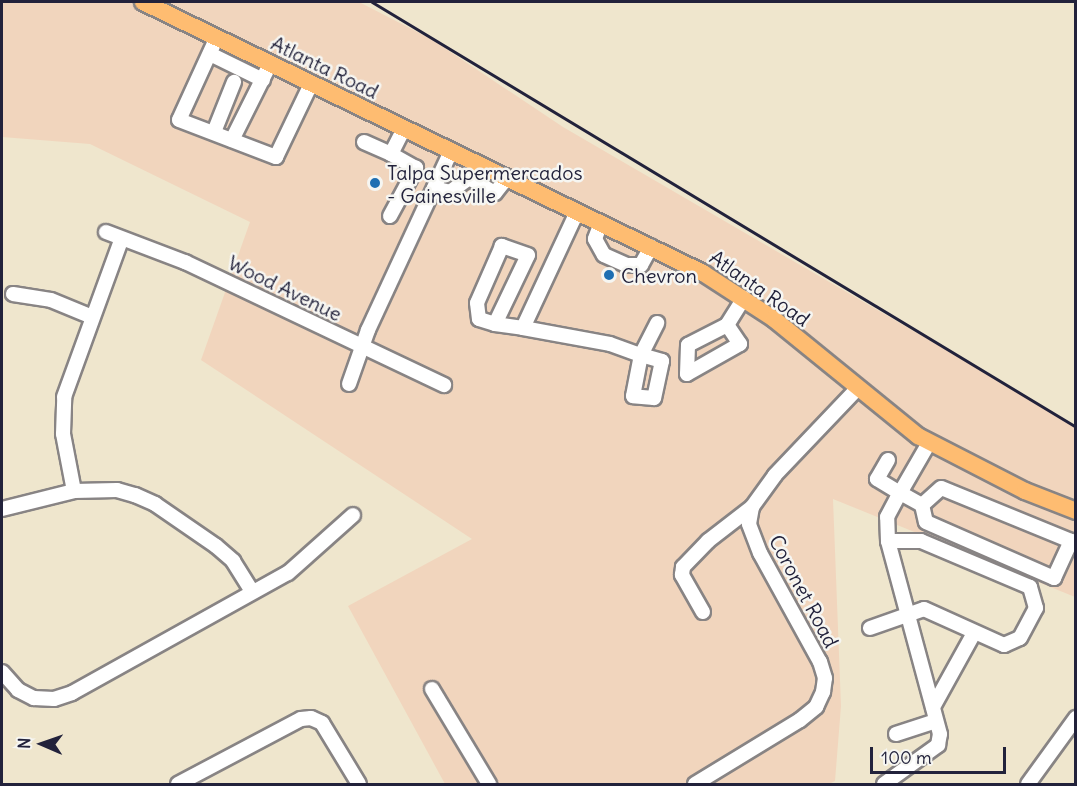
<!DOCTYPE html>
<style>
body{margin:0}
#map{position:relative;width:1077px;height:786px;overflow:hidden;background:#efe6cd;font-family:Delius,sans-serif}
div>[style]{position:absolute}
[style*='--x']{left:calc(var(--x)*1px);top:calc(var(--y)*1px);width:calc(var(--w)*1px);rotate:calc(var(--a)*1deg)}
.built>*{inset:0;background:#f1d5bd}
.roads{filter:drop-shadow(2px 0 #888484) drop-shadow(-2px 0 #888484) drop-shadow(0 2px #888484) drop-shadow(0 -2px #888484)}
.minor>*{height:14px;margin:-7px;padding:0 7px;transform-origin:7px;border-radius:7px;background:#fff}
.major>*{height:16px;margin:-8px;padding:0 8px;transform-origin:8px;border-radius:8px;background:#febc71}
.rail>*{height:3px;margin:-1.5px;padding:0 1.5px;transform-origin:1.5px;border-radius:1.5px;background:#22223b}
.dots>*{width:16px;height:16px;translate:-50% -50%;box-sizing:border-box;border:3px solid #f6f6f2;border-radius:50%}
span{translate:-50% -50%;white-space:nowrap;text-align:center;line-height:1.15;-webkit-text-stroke:5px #f6f6f2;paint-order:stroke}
.street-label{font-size:20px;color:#22223b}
.poi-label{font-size:20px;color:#22223b}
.left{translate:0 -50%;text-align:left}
.frame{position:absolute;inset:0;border:3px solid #22223b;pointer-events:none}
.north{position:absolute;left:12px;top:714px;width:60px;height:60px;-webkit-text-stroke:4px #f6f6f2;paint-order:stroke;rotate:272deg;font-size:16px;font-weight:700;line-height:24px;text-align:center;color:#22223b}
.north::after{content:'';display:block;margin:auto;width:21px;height:27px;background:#22223b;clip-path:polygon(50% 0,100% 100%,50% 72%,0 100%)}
.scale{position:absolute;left:870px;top:747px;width:136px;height:27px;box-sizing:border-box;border:3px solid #22223b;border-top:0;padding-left:8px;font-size:18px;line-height:21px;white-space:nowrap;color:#22223b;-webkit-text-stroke:4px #f6f6f2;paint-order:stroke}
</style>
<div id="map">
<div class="built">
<i style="clip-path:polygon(2px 2px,359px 2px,431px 39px,563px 127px,1075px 425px,1075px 597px,833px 499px,841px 706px,835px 781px,829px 784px,445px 784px,348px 606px,472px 539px,201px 360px,250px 222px,90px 144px,2px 137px)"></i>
</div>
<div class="roads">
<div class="minor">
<i style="--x:217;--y:37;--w:91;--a:114.6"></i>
<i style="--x:179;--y:120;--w:104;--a:20.9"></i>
<i style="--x:276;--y:157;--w:81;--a:-64.4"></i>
<i style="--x:210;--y:54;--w:59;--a:26.1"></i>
<i style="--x:214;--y:132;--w:54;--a:-68.2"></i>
<i style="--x:232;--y:140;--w:85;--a:-63.4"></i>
<i style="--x:364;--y:142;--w:30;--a:24"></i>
<i style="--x:469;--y:178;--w:30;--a:30"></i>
<i style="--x:495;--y:193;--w:18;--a:-52"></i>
<i style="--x:434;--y:188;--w:16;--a:14"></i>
<i style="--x:450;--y:192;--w:24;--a:-36"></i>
<i style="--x:469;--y:178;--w:15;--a:-62"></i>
<i style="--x:577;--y:212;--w:128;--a:115"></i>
<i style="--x:523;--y:328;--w:88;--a:10.4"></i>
<i style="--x:610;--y:344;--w:33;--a:20"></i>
<i style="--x:641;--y:355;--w:22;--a:16"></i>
<i style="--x:662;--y:361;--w:38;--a:102"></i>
<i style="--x:654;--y:398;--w:21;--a:-175"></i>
<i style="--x:633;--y:396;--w:42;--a:-79"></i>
<i style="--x:641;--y:355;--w:36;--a:-63"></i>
<i style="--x:390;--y:216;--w:55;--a:-61.6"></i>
<i style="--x:416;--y:168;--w:29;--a:-151"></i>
<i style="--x:391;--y:154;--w:27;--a:-63"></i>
<i style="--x:601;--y:223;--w:17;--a:111"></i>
<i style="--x:595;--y:239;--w:18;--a:61"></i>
<i style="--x:604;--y:255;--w:24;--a:24"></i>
<i style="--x:626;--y:265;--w:15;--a:0"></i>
<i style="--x:641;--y:265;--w:21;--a:-61"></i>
<i style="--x:106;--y:232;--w:85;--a:20.8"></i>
<i style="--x:185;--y:262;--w:287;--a:25.4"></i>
<i style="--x:13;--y:294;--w:38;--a:9"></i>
<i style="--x:51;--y:300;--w:44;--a:22.5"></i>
<i style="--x:495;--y:324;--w:76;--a:-64.4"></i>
<i style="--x:528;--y:255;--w:28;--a:-161"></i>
<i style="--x:502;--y:246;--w:62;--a:113.7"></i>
<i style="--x:477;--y:303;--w:16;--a:83"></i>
<i style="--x:479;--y:319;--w:17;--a:17"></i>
<i style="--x:495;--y:324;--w:28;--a:8"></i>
<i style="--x:687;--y:374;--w:29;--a:-88"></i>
<i style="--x:688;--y:345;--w:44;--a:-27.1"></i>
<i style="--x:727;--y:325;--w:32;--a:-58"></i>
<i style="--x:687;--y:374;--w:61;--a:-29.5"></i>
<i style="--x:740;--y:344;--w:23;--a:-124"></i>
<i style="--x:349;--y:384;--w:57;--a:-70.6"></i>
<i style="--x:368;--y:330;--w:195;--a:-65.1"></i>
<i style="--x:74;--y:491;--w:58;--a:-100.9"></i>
<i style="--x:63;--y:434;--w:37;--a:-88"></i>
<i style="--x:64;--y:397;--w:167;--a:-70"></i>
<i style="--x:922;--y:505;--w:17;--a:77"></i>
<i style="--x:926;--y:522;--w:140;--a:23.6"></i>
<i style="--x:1054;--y:578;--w:41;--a:-65.3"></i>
<i style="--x:1071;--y:541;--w:140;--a:-157.8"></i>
<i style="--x:941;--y:488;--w:25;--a:138"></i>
<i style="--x:922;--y:505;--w:25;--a:-151"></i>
<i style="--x:900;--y:493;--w:58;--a:-59.9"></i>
<i style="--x:2;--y:509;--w:74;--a:-14"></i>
<i style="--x:74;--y:491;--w:43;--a:-1.3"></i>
<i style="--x:117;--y:490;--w:19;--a:16"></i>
<i style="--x:135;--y:495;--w:22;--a:24"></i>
<i style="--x:155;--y:504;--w:74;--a:34.5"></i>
<i style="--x:216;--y:546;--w:23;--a:41"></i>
<i style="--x:233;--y:561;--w:36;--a:58"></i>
<i style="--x:703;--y:612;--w:43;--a:-119.6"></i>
<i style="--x:682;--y:575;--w:8;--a:-83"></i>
<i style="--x:683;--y:567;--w:36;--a:-46"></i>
<i style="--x:708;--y:541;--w:56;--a:-37.7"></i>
<i style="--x:870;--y:628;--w:57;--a:-19.4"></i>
<i style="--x:924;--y:609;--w:88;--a:24.2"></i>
<i style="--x:1004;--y:645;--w:17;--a:-24"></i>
<i style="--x:1020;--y:638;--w:34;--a:-62"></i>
<i style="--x:1036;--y:608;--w:22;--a:-106"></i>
<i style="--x:1030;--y:587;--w:118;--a:-157.1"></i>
<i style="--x:921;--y:541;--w:33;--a:180"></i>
<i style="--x:2;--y:672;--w:24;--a:48"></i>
<i style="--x:18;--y:690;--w:18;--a:27"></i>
<i style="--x:34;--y:698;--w:20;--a:3"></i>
<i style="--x:54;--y:699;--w:19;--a:-18"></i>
<i style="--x:72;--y:693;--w:247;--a:-29.1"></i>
<i style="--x:288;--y:573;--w:87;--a:-41.7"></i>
<i style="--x:432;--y:689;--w:111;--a:59"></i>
<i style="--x:933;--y:707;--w:85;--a:-61"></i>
<i style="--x:896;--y:734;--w:42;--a:-18"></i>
<i style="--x:178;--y:784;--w:139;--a:-27.9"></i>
<i style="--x:301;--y:719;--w:10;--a:-6"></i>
<i style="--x:311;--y:718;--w:12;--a:24"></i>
<i style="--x:322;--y:723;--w:71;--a:58.8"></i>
<i style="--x:695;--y:784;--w:123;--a:-31.4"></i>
<i style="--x:800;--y:720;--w:21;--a:-39"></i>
<i style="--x:816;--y:707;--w:17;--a:-65"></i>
<i style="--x:823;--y:692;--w:14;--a:-82"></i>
<i style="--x:825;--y:678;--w:17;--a:-107"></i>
<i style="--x:820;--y:662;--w:124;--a:-118.8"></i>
<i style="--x:760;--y:553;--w:31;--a:-111"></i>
<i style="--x:749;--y:524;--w:17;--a:-80"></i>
<i style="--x:752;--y:507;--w:39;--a:-54"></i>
<i style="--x:775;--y:475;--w:119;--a:-46.4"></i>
<i style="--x:884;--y:784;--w:67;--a:-35.8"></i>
<i style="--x:938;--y:745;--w:11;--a:-80"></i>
<i style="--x:940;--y:734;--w:200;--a:-105.1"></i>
<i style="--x:888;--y:541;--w:24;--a:-92"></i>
<i style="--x:887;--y:517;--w:27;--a:-62"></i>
<i style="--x:900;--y:493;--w:27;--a:-149"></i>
<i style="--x:877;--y:479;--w:22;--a:-60"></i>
<i style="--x:1028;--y:784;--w:82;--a:-54"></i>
</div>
<div class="major">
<i style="--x:143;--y:2;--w:622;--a:25.82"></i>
<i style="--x:703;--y:273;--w:85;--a:32.9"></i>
<i style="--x:774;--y:319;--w:186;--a:39.1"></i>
<i style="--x:918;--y:436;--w:120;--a:27.2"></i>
<i style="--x:1025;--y:491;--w:55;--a:21.4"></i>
</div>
</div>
<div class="rail">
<i style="--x:372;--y:2;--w:822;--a:31.12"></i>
</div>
<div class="dots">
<i style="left:375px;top:183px;background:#1f6fb2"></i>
<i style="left:609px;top:275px;background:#1f6fb2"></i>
</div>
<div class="street-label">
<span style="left:325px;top:67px;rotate:26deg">Atlanta Road</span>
<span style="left:285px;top:288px;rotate:26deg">Wood Avenue</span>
<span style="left:760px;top:288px;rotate:35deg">Atlanta Road</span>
<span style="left:804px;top:591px;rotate:62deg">Coronet Road</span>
</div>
<div class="poi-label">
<span class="left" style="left:387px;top:184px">Talpa Supermercados<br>- Gainesville</span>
<span class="left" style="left:621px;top:275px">Chevron</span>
</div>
<div class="frame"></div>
<div class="north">N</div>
<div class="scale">100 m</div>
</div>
